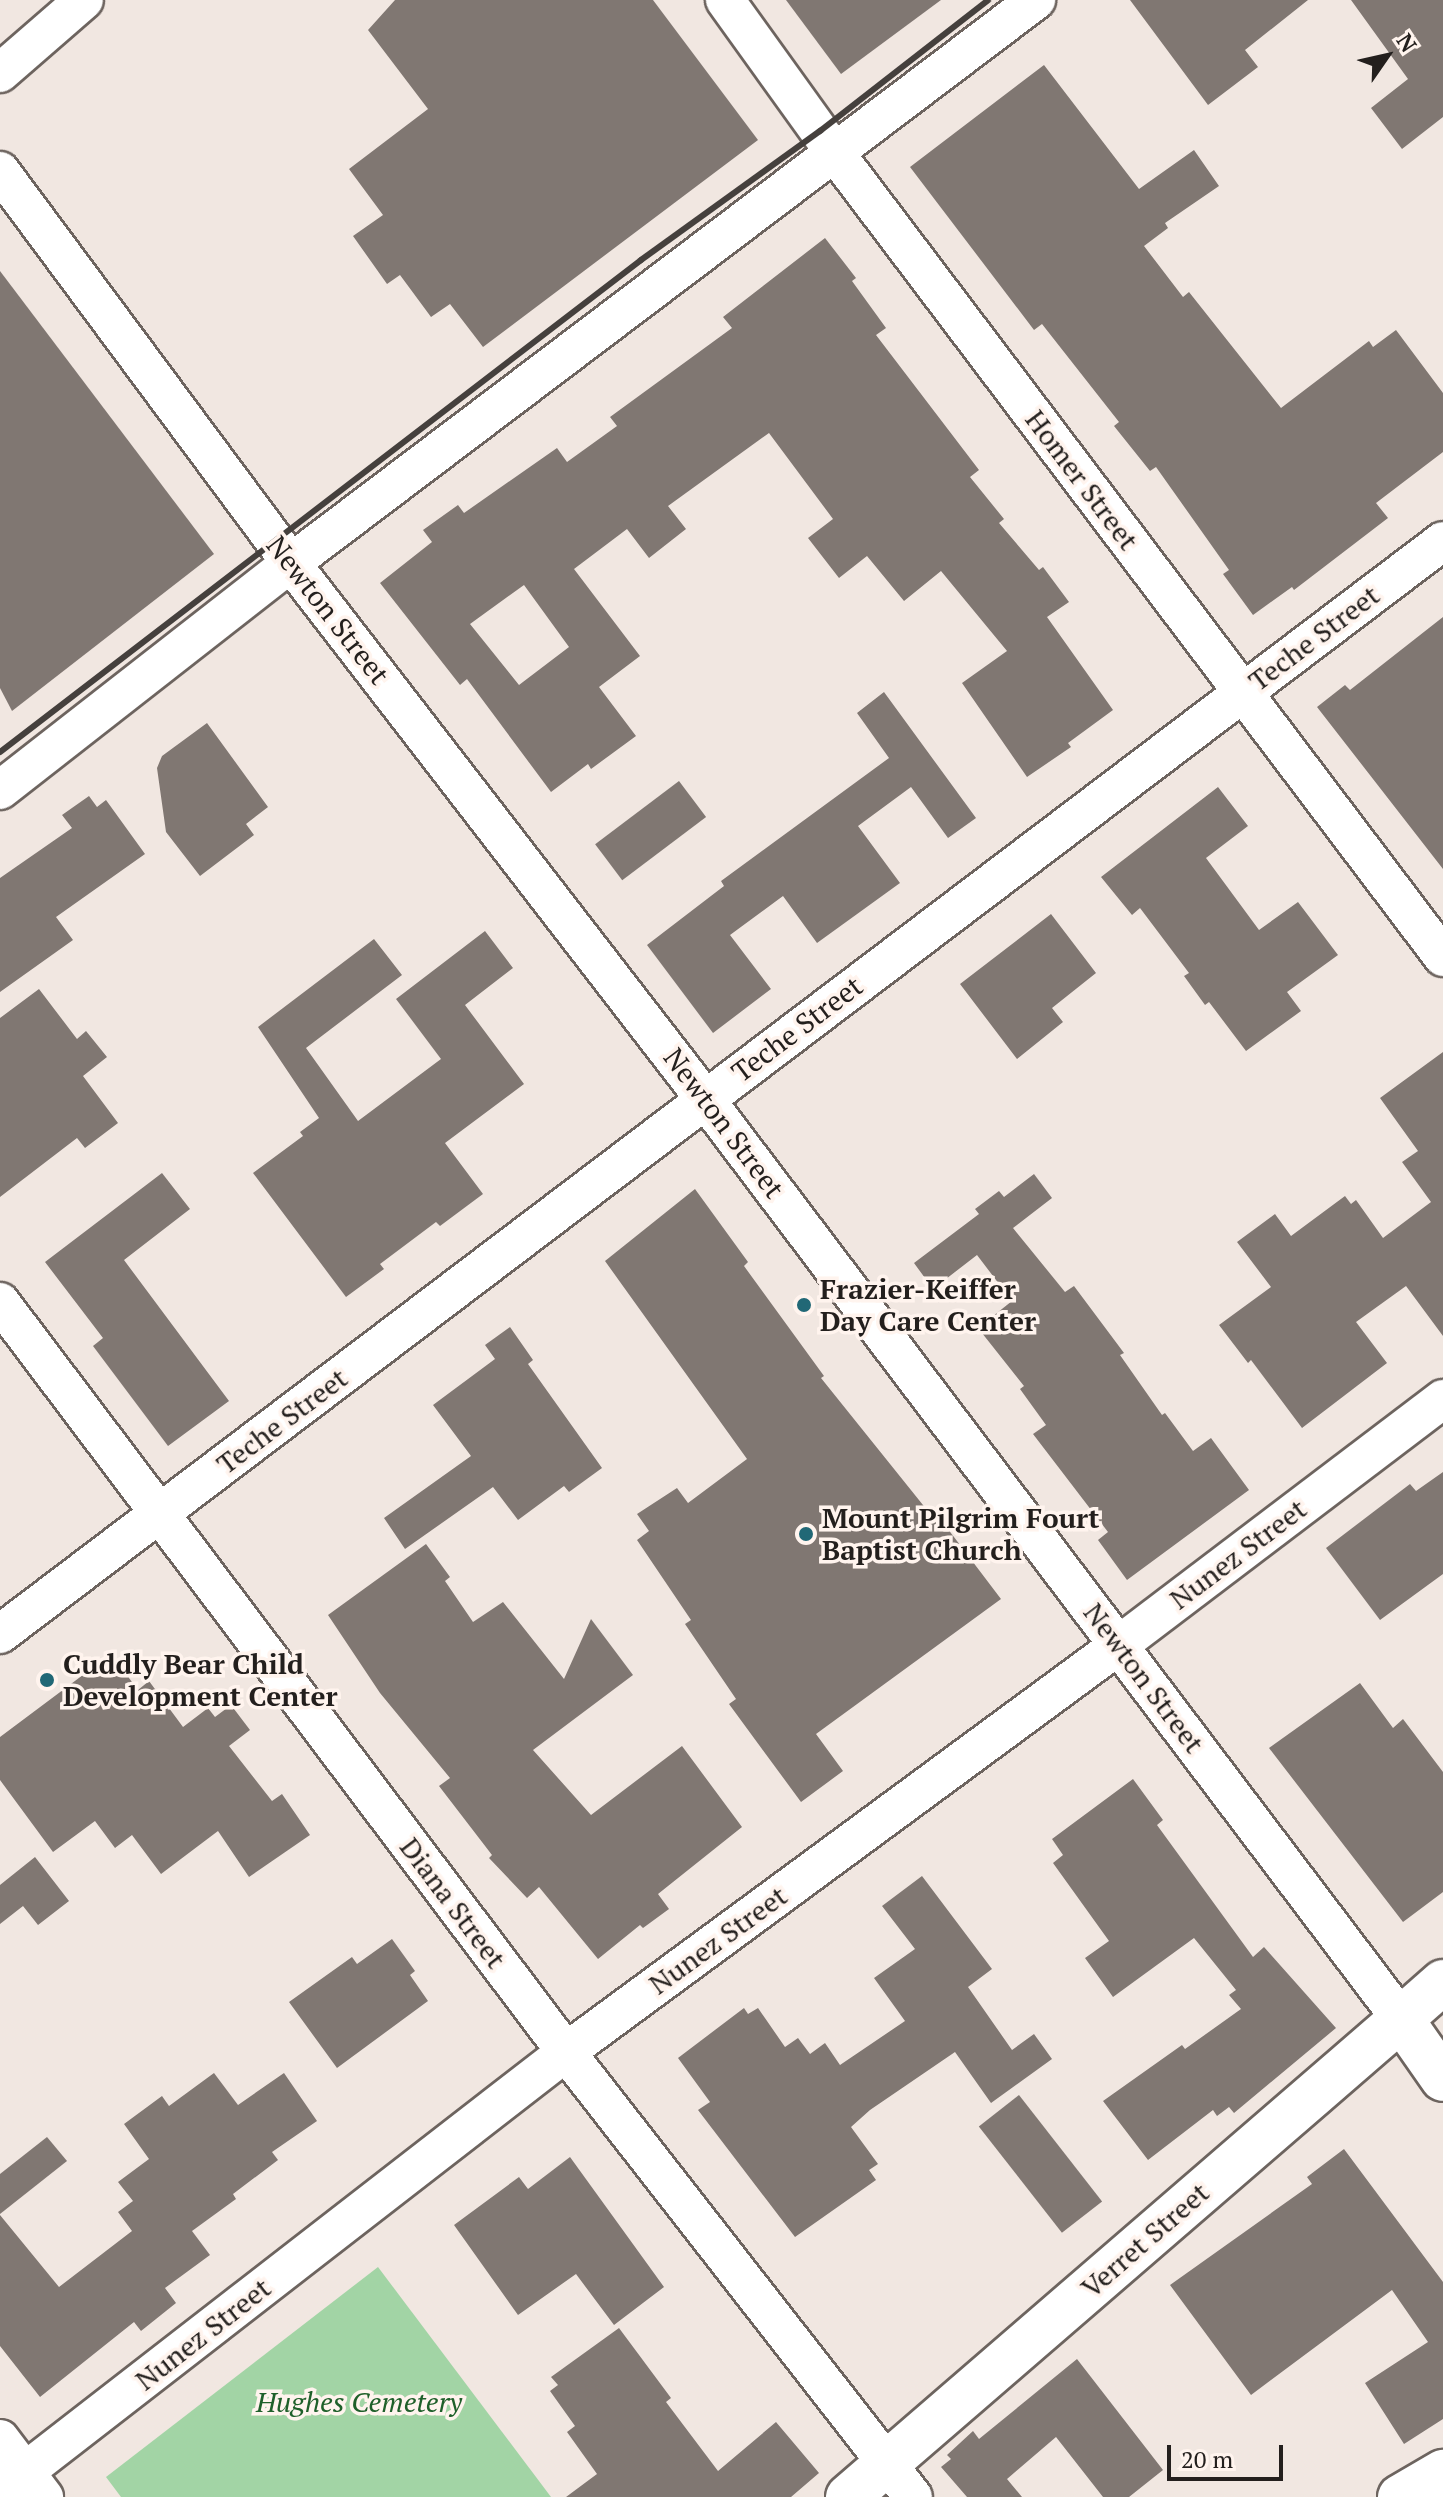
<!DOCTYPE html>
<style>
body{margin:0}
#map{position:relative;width:1443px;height:2497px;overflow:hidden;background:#f1e7e1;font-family:"PT Serif",serif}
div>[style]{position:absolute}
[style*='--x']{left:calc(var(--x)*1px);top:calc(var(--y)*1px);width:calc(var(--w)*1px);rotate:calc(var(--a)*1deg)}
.green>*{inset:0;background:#a2d4a5}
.building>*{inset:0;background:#807772;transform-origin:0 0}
.roads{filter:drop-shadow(2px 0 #6d645f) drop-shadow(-2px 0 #6d645f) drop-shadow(0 2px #6d645f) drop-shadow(0 -2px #6d645f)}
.minor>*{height:38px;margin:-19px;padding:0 19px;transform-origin:19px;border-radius:19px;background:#fff}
.tertiary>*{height:44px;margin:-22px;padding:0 22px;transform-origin:22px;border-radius:22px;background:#fff}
.secondary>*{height:44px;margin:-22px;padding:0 22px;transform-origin:22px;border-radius:22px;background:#fff}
.rail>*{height:6px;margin:-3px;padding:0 3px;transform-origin:3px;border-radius:3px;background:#45403d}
.dots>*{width:22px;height:22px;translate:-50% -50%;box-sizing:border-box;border:4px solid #fff4ee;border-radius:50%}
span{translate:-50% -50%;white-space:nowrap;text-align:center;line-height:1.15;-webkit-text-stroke:7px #fff4ee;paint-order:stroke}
.street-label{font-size:28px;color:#231f1d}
.poi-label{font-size:28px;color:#231f1d;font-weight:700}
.left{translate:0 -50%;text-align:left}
.park-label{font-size:28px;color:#1f602a;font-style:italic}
.north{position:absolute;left:1347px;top:16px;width:80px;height:80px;-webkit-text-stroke:6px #fff4ee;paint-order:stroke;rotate:56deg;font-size:22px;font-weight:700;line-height:32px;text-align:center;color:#231f1d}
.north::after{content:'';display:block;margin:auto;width:28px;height:36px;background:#231f1d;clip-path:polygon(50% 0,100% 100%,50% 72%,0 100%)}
.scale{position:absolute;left:1167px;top:2445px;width:116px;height:36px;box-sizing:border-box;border:4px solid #231f1d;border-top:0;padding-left:10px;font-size:24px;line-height:28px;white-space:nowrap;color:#231f1d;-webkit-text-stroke:6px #fff4ee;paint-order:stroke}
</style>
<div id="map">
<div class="green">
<i style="clip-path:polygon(378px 2267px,551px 2497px,121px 2497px,106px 2477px)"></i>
</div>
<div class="building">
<i style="clip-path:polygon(395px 0,653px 0,758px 140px,483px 347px,450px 304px,431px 317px,400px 275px,387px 284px,353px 236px,383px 215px,349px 169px,428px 109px,368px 30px)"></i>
<i style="clip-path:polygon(786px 0,941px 0,841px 74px)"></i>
<i style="clip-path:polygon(1130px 0,1308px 0,1245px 50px,1258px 67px,1208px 105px)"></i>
<i style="clip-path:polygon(1351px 0,1443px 0,1443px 117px,1402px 149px,1371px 108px,1408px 79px)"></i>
<i style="clip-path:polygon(1044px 65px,1139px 189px,1194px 150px,1219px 186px,1165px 223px,1168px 228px,1144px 246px,1183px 297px,1189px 292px,1281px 408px,1369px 341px,1373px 347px,1396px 330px,1443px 393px,1443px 452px,1376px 503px,1388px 518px,1294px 590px,1292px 587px,1253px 615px,1223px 574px,1229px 570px,1156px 467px,1150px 471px,1114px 426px,1119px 422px,1042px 324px,1034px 330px,910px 167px)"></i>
<i style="clip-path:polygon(evenodd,825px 238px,856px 278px,852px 281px,886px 328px,876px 335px,979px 470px,970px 477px,1004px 519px,999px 523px,1039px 570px,1043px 567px,1069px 602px,1047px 617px,1113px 710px,1068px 743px,1071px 747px,1027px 777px,962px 683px,1007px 651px,941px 571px,904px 601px,867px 556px,839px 578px,808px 538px,833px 519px,769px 433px,668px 506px,686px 529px,649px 558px,627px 529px,574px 569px,640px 656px,599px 687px,636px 736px,591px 769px,588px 764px,551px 792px,467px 679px,460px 685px,380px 583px,432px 542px,423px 530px,458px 505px,464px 513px,557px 448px,567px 462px,617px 426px,610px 417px,732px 328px,723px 317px,825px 238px,524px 585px,569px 647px,519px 685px,470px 624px,524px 585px)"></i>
<i style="clip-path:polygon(0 271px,214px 554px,12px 711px,0 688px)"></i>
<i style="clip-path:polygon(1443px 617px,1443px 869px,1317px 707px,1345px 685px,1350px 690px)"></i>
<i style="clip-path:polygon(884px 692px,976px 818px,948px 838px,911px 787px,858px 826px,900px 883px,817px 943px,783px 896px,730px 935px,771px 989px,713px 1033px,647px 945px,724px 886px,721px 881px,889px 758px,857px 713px)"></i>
<i style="clip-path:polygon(207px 723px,268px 807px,246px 824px,254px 835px,200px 876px,166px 832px,157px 768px,162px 756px)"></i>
<i style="left:679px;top:781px;width:45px;height:105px;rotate:53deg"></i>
<i style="clip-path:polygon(1218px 787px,1248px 826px,1206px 858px,1259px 930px,1298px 902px,1338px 955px,1287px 992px,1301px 1011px,1246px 1051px,1209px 1002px,1205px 1005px,1184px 976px,1189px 973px,1140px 908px,1132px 915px,1101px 877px)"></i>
<i style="clip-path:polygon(89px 796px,97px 807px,106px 800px,145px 854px,56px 917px,73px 940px,0 992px,0 878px,72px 828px,62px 815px)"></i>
<i style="clip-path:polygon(1051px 914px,1096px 973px,1052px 1008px,1063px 1022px,1017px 1059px,960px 984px)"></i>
<i style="clip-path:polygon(485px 931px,513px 968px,465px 1005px,524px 1084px,445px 1143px,483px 1194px,440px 1226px,436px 1222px,380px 1264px,384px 1269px,346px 1297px,253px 1173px,303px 1136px,300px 1132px,319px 1118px,258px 1027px,374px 939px,402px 975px,306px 1048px,358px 1121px,441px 1059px,396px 999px)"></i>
<i style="clip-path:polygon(39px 989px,77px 1039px,86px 1031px,107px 1057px,83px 1076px,118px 1123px,85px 1148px,77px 1138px,0 1197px,0 1018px)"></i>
<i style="clip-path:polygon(1443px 1052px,1443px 1336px,1406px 1286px,1356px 1322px,1387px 1363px,1302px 1428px,1251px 1360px,1248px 1363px,1219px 1325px,1271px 1287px,1237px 1242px,1275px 1214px,1291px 1236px,1345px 1196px,1351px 1204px,1356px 1200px,1383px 1238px,1431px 1202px,1402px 1162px,1418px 1151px,1380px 1098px)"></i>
<i style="clip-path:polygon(162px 1173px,190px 1209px,124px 1260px,229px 1401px,168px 1446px,93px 1346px,103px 1338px,45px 1262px)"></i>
<i style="clip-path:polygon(1034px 1174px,1052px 1198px,1013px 1228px,1065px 1292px,1074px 1286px,1124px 1353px,1120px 1355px,1162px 1415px,1165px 1413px,1193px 1451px,1211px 1438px,1249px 1490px,1127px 1580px,1098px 1540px,1108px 1532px,1033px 1434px,1046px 1425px,1020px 1389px,1024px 1386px,978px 1328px,1012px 1301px,977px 1255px,933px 1289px,914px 1263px,979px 1214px,975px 1209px,999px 1191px,1004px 1197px)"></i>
<i style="clip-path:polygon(695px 1189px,748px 1262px,744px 1266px,824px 1376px,821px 1378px,931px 1515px,935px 1512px,1001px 1599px,816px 1734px,843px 1771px,801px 1802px,729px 1704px,736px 1699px,685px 1624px,691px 1620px,637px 1540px,649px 1531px,637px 1514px,677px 1488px,688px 1503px,747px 1459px,605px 1261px)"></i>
<i style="clip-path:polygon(510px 1327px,533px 1360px,528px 1364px,602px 1468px,569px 1492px,564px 1486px,518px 1520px,493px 1487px,405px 1549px,384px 1518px,471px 1456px,433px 1405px,495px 1359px,485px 1345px)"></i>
<i style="clip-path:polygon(1443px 1472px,1443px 1574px,1380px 1620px,1326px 1548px,1410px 1484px,1416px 1491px)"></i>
<i style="clip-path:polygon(426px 1544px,450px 1577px,445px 1581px,473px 1622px,503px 1602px,564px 1679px,591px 1619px,633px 1675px,533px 1750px,591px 1815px,682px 1746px,742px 1827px,658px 1894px,669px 1909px,643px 1928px,640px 1925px,598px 1959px,539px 1887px,527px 1898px,489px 1858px,492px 1855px,439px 1786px,450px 1778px,380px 1693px,328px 1615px)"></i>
<i style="clip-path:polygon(111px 1654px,138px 1690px,149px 1681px,183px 1727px,208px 1708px,215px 1717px,231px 1705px,250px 1730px,229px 1746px,272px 1801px,282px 1794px,310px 1835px,249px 1877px,218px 1831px,161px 1874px,132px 1835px,115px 1848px,95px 1821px,53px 1852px,0 1780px,0 1737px)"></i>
<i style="clip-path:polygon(1360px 1683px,1393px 1728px,1403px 1719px,1443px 1772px,1443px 1892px,1403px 1922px,1269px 1748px)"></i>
<i style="clip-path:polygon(1133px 1779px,1163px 1820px,1157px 1825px,1253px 1957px,1264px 1947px,1336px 2028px,1234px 2113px,1229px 2107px,1217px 2116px,1213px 2110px,1148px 2160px,1103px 2101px,1182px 2045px,1185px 2049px,1241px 2009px,1229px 1995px,1236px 1990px,1194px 1938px,1113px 1997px,1085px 1958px,1109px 1941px,1053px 1863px,1063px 1855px,1052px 1839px)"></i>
<i style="clip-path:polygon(35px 1857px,69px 1901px,38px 1925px,23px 1906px,0 1924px,0 1885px)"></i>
<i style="clip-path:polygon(922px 1876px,992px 1969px,968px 1987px,1012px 2050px,1034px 2034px,1052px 2059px,991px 2103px,955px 2052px,870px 2110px,851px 2127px,878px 2164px,869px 2170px,876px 2180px,795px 2237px,698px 2110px,710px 2102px,678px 2058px,744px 2008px,748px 2014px,758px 2008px,785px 2047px,798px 2038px,810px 2054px,825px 2043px,840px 2065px,905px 2021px,874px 1978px,915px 1949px,882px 1906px)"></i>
<i style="clip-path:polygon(392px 1939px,415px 1971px,410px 1975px,428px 2001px,337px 2068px,289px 2002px,352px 1957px,357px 1964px)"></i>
<i style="clip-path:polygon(214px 2073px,238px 2105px,284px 2073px,317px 2121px,272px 2152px,278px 2160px,233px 2194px,236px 2199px,192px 2231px,210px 2255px,165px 2288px,176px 2303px,141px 2331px,134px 2322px,40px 2397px,0 2346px,0 2215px,59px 2287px,132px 2231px,118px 2212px,133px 2201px,118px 2182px,149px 2159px,124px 2124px,162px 2096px,169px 2106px)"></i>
<i style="left:1019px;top:2095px;width:135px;height:51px;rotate:52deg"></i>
<i style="clip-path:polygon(47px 2137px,67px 2161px,0 2214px,0 2174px)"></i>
<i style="clip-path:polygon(1344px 2149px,1443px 2282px,1443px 2419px,1404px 2444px,1365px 2383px,1428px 2342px,1392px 2290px,1251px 2395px,1170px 2285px,1312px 2184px,1307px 2177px)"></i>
<i style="clip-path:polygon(570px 2157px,664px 2287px,614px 2325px,576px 2274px,518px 2315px,454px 2225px,519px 2177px,528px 2189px)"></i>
<i style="clip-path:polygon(619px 2328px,671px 2398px,666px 2402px,718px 2471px,776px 2422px,819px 2473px,791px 2497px,566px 2497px,597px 2474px,567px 2432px,575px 2426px,550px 2391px,558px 2385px,551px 2377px)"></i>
<i style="clip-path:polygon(1077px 2359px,1163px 2470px,1129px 2497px,1103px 2497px,1056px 2437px,1007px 2479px,1022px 2497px,967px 2497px,941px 2467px,951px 2459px,947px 2455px,973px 2431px,979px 2439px)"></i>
</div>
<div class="roads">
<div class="minor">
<i style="--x:725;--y:0;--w:188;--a:54.3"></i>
<i style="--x:835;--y:153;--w:1008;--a:52.9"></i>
<i style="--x:0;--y:73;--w:111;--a:-41"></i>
<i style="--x:0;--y:171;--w:488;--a:53.4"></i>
<i style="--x:291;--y:563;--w:677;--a:52.32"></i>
<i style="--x:705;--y:1099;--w:1154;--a:52.89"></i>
<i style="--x:0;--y:790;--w:369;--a:-38"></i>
<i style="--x:291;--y:563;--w:934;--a:-37.08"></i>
<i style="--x:0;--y:1302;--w:940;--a:52.96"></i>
<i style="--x:566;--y:2052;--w:564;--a:52.05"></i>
<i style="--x:0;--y:1634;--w:1810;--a:-37.14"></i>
<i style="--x:0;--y:2439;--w:73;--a:52.8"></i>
<i style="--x:0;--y:2491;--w:716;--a:-37.8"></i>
<i style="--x:566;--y:2052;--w:687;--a:-36.35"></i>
<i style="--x:1119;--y:1645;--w:407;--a:-37.2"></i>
</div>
<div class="tertiary">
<i style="--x:1401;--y:2019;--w:56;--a:-41.4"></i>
</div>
<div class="secondary">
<i style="--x:848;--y:2497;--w:731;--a:-40.84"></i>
<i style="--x:1401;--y:2019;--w:73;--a:55"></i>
<i style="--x:1400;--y:2497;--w:50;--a:-30.2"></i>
</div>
</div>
<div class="rail">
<i style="--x:0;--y:752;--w:808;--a:-37.51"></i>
<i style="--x:641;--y:260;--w:221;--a:-35.8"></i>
<i style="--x:820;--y:131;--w:213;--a:-37.9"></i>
</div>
<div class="dots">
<i style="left:804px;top:1305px;background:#216876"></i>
<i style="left:806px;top:1534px;background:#216876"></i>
<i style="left:47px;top:1680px;background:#216876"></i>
</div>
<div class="street-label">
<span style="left:1082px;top:480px;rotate:53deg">Homer Street</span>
<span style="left:328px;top:610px;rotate:52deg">Newton Street</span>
<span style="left:1314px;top:638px;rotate:-37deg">Teche Street</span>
<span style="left:797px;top:1029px;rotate:-37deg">Teche Street</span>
<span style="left:724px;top:1123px;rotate:53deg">Newton Street</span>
<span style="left:282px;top:1421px;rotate:-37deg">Teche Street</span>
<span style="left:1238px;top:1554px;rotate:-37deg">Nunez Street</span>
<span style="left:1144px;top:1678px;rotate:53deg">Newton Street</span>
<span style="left:453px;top:1903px;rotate:53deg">Diana Street</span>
<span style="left:718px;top:1940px;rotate:-36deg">Nunez Street</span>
<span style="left:1145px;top:2240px;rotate:-41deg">Verret Street</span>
<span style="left:203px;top:2334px;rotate:-38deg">Nunez Street</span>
</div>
<div class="poi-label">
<span class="left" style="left:820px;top:1305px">Frazier-Keiffer<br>Day Care Center</span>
<span class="left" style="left:822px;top:1534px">Mount Pilgrim Fourt<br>Baptist Church</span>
<span class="left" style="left:63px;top:1680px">Cuddly Bear Child<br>Development Center</span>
</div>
<div class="park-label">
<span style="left:359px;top:2402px">Hughes Cemetery</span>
</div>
<div class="north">N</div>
<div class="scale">20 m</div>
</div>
